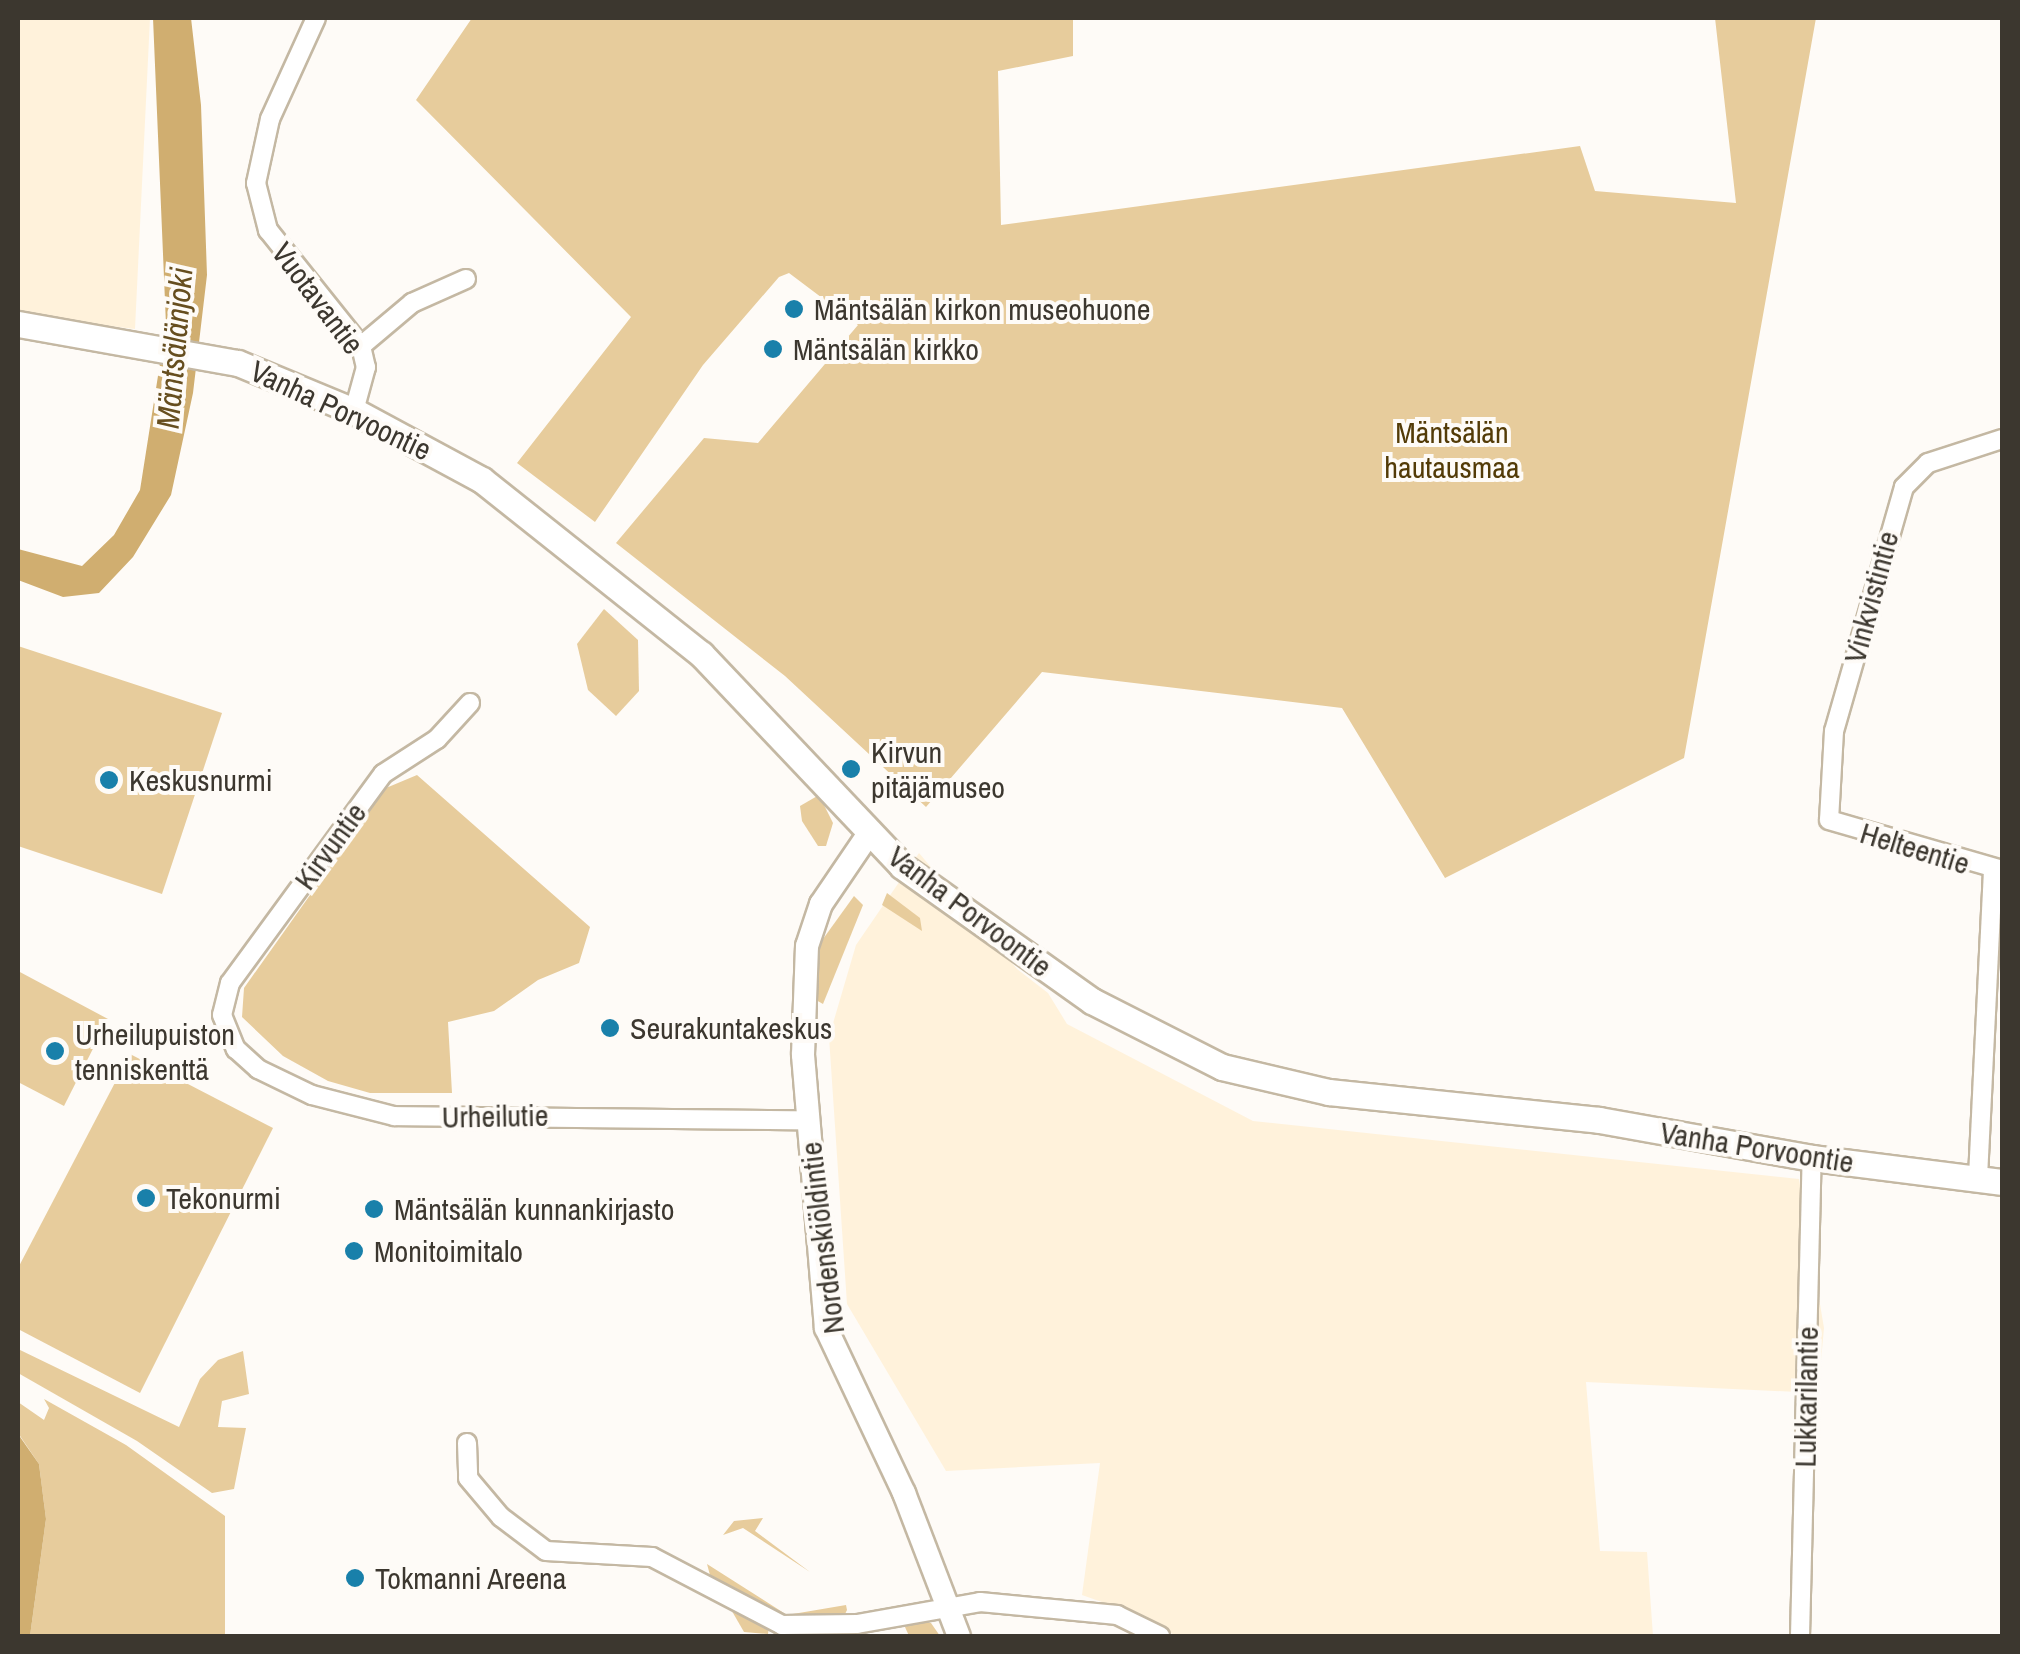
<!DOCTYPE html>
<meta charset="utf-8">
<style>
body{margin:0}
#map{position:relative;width:2020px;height:1654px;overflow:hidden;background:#fefbf7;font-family:"Archivo Narrow",sans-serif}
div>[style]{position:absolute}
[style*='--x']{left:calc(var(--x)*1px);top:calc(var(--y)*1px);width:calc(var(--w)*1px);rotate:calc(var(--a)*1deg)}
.built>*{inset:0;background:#fff2db}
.green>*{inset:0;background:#e7cc9c}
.water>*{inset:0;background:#d0ae70}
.roads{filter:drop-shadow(2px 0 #c4b8a3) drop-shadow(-2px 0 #c4b8a3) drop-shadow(0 2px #c4b8a3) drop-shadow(0 -2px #c4b8a3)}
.minor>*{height:18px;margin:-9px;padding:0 9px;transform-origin:9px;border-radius:9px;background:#fff}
.tertiary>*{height:22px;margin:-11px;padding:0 11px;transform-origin:11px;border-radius:11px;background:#fff}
.secondary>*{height:25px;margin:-12.5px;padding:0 12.5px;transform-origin:12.5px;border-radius:12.5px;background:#fff}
.dots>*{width:28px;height:28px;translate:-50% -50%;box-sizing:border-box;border:5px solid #fefbf7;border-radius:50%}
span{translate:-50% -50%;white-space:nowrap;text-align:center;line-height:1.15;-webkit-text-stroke:8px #fefbf7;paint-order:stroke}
.street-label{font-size:30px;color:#3c372f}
.poi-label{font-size:30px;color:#3c372f}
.left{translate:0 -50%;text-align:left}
.park-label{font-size:30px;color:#533b07}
.water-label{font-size:32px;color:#664e1f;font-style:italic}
.frame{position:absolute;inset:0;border:20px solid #3c372f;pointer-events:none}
</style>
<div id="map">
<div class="built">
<i style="clip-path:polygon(18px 18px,150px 18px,135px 329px,18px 315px)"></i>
<i style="clip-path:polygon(919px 853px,1017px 969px,1048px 993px,1067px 1024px,1253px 1121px,1799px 1179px,1824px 1328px,1818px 1393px,1586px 1382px,1600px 1551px,1647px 1552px,1653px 1636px,1176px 1636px,1144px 1617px,1082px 1595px,1100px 1463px,946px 1471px,847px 1304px,829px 1037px,856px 945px)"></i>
</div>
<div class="green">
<i style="clip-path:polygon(472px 18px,1073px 18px,1073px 56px,998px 71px,1001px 225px,1580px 146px,1595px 191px,1736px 203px,1715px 18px,1816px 18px,1684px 758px,1445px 878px,1342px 708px,1042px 672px,926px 807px,785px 676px,616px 543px,704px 438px,758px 443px,858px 325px,789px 273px,779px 277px,703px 365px,595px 522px,517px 463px,631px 317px,416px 100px)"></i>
<i style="clip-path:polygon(604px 609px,638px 640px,639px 691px,616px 716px,588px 690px,577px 644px)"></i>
<i style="clip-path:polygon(18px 646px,222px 713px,162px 894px,18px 846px)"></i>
<i style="clip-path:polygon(417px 775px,590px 927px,579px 963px,538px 980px,494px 1011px,448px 1022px,452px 1093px,370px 1093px,328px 1081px,283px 1056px,242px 1017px,244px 988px,386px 788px)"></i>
<i style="clip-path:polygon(819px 795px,833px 823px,826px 846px,818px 846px,802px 821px,800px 806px)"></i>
<i style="clip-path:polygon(887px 893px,920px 918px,922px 931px,882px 905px)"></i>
<i style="clip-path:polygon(854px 896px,863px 905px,823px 1004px,816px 1000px,813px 970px,823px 939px)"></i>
<i style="clip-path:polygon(18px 971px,108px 1019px,64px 1106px,18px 1082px)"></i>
<i style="clip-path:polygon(130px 1054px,273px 1128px,140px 1393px,18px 1329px,18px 1268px)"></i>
<i style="clip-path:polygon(18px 1349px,179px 1427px,200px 1379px,218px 1360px,243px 1351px,249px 1394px,222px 1401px,218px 1427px,246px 1428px,234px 1489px,212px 1493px,137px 1441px,18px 1373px)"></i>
<i style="clip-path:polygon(44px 1399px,126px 1445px,225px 1516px,225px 1636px,30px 1636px,46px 1519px,39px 1464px,18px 1433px,18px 1402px,44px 1420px,49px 1408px)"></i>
<i style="clip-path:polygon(763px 1518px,755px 1531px,810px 1572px,743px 1528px,723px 1535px,734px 1521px)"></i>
<i style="clip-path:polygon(707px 1564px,787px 1615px,846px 1605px,847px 1610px,844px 1616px,786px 1619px,711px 1579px)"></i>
<i style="clip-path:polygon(729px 1606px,769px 1626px,768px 1634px,744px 1632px)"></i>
<i style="clip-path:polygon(919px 1621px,931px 1623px,940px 1636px,909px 1636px,905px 1627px)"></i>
</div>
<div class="water">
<i style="clip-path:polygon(153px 18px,191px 18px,201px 105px,207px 275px,193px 393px,171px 495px,133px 557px,99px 593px,63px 597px,18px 580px,18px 549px,82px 566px,114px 535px,140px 490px,166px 325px)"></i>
<i style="clip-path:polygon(18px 1434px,39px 1464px,46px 1519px,30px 1636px,18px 1636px)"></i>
</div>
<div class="roads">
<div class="minor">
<i style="--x:316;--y:18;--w:111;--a:114.5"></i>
<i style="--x:270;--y:119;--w:66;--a:102.3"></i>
<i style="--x:256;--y:183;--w:49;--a:75.7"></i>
<i style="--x:268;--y:230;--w:149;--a:51.3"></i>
<i style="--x:361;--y:346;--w:22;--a:77"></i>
<i style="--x:366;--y:367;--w:46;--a:105.3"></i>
<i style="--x:361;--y:346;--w:67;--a:-40.1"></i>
<i style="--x:412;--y:303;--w:59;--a:-24"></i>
<i style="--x:2002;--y:439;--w:78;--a:162"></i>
<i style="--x:1928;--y:463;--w:34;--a:135"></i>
<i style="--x:1904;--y:487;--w:254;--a:106"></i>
<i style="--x:1834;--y:731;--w:89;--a:93.2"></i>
<i style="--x:1829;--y:820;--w:180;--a:16.1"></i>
<i style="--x:470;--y:703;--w:49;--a:132.5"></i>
<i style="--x:437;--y:739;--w:64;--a:147.1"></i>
<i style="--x:383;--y:774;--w:259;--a:126.2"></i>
<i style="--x:230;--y:983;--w:33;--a:104"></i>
<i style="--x:222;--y:1015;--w:37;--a:68"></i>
<i style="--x:236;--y:1049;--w:30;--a:42"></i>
<i style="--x:258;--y:1069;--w:60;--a:25.7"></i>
<i style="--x:312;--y:1095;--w:85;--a:14.4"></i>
<i style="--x:394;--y:1116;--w:413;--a:0.6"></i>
<i style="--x:1978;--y:1177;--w:305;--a:-87.2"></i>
<i style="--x:467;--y:1443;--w:35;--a:88"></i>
<i style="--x:468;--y:1478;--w:51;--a:49.8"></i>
<i style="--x:501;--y:1517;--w:56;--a:37.1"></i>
<i style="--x:546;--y:1551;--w:106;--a:3.2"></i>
<i style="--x:652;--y:1557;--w:147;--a:27.6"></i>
<i style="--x:782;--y:1625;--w:75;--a:-0.8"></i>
<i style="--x:857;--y:1624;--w:125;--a:-10.1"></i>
<i style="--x:980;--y:1602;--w:138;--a:5.4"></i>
<i style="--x:1117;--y:1615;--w:48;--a:26"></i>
<i style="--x:1800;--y:1636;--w:478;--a:-88.6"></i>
</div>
<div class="tertiary">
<i style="--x:870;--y:832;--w:87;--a:124.2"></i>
<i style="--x:821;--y:904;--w:44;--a:108.4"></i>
<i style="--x:807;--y:946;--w:109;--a:92.1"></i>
<i style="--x:803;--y:1055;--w:274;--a:85.2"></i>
<i style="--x:826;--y:1328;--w:183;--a:64.7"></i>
<i style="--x:904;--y:1493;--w:153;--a:69"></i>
</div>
<div class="secondary">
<i style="--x:18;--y:324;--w:223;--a:10.1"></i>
<i style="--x:238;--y:363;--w:126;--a:22.5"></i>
<i style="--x:354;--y:411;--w:145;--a:28.3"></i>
<i style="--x:482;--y:480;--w:280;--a:38.5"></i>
<i style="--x:701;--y:654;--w:292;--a:46.5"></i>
<i style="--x:902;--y:866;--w:233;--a:35.4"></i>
<i style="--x:1092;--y:1001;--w:146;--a:26.9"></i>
<i style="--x:1222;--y:1067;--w:110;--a:13.2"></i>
<i style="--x:1329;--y:1092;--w:271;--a:5.9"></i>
<i style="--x:1599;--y:1120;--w:216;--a:10.1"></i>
<i style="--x:1812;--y:1158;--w:192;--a:7.2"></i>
</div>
</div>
<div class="dots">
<i style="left:794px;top:309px;background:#1980aa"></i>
<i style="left:773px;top:349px;background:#1980aa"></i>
<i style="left:851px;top:769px;background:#1980aa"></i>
<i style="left:109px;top:780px;background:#1980aa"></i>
<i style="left:610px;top:1028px;background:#1980aa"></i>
<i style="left:55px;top:1051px;background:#1980aa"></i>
<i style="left:146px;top:1198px;background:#1980aa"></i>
<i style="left:374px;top:1209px;background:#1980aa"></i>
<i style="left:354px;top:1251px;background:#1980aa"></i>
<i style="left:355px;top:1578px;background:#1980aa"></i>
</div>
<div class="street-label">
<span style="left:318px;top:298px;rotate:53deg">Vuotavantie</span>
<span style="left:341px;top:410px;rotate:25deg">Vanha Porvoontie</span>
<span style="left:1871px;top:597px;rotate:-75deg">Vinkvistintie</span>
<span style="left:330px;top:846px;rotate:-54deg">Kirvuntie</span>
<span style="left:1915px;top:848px;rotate:17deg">Helteentie</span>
<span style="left:970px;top:911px;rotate:37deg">Vanha Porvoontie</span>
<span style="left:495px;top:1116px;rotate:-1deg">Urheilutie</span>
<span style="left:1757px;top:1147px;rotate:9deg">Vanha Porvoontie</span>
<span style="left:822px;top:1238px;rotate:-97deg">Nordenskiöldintie</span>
<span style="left:1806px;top:1397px;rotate:-89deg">Lukkarilantie</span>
</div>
<div class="poi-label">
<span class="left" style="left:814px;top:309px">Mäntsälän kirkon museohuone</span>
<span class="left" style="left:793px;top:349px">Mäntsälän kirkko</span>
<span class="left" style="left:871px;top:769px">Kirvun<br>pitäjämuseo</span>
<span class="left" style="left:129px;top:780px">Keskusnurmi</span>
<span class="left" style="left:630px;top:1028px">Seurakuntakeskus</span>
<span class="left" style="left:75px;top:1051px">Urheilupuiston<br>tenniskenttä</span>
<span class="left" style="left:166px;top:1198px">Tekonurmi</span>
<span class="left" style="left:394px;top:1209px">Mäntsälän kunnankirjasto</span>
<span class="left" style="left:374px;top:1251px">Monitoimitalo</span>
<span class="left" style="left:375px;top:1578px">Tokmanni Areena</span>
</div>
<div class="park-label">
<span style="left:1452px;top:449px">Mäntsälän<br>hautausmaa</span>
</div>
<div class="water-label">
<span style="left:175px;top:348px;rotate:-85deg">Mäntsälänjoki</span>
</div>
<div class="frame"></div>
</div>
